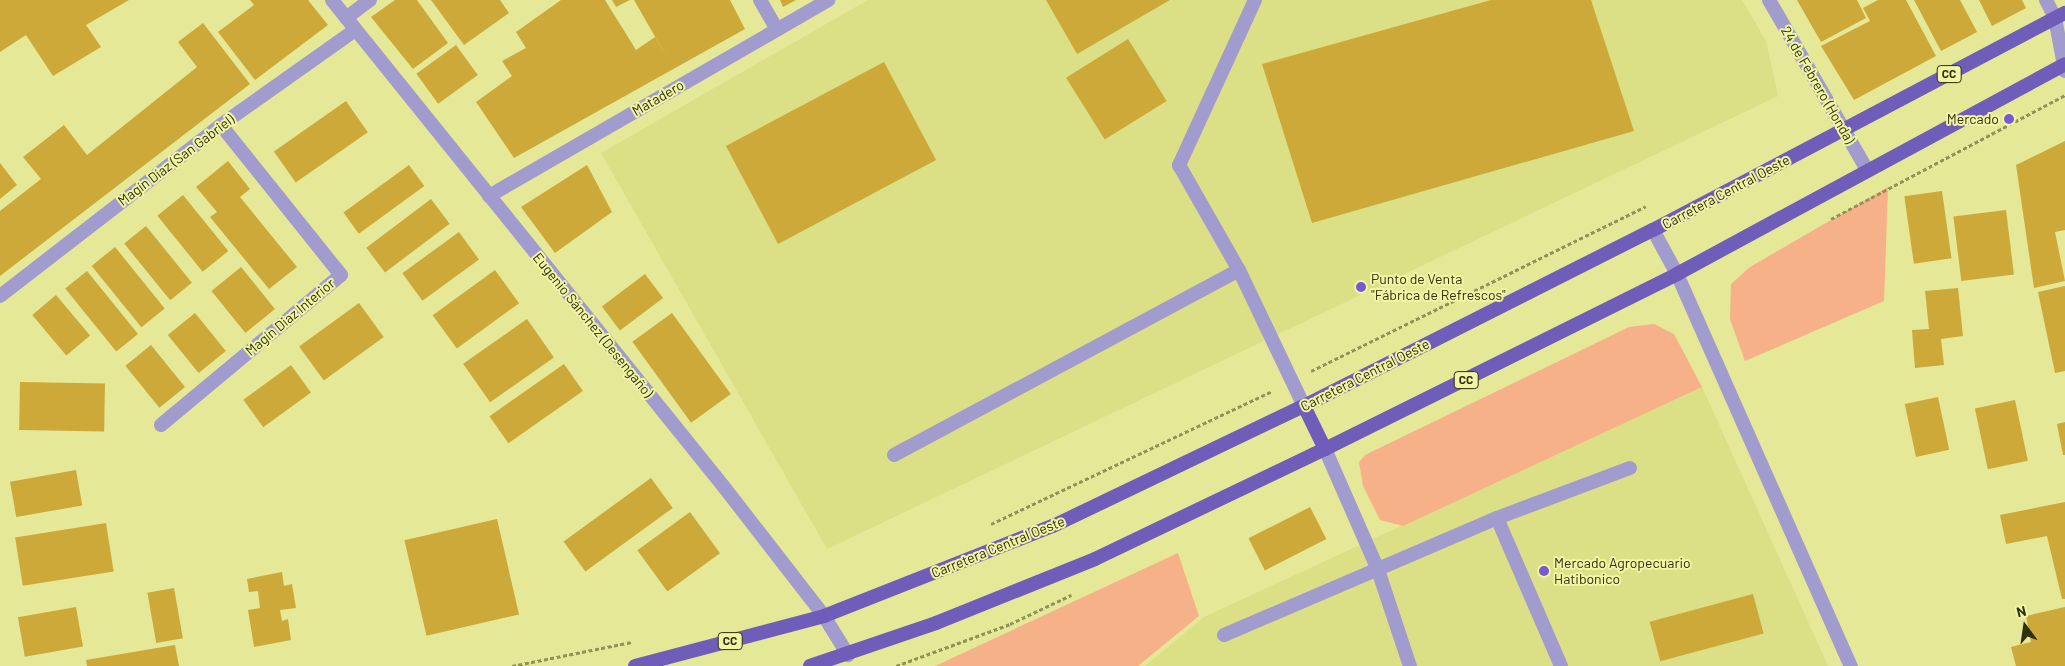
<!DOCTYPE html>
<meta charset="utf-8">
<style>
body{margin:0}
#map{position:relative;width:2065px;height:666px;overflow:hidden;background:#e4e897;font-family:Barlow,sans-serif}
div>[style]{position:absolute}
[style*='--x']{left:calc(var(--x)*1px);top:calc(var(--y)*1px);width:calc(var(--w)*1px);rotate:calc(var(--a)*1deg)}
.built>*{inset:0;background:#dbdf85}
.green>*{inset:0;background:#f7b189}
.building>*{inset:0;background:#cda93a;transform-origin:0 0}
.path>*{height:3px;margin-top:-1.5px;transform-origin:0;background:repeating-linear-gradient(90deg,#909358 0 4px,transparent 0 6.5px)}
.service>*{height:14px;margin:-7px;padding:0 7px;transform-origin:7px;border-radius:7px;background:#a29bce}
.minor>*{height:14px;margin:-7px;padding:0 7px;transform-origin:7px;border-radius:7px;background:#a29bce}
.tertiary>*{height:14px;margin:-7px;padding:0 7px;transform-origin:7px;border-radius:7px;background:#a29bce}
.primary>*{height:14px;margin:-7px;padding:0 7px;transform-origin:7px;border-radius:7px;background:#705cb9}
.dots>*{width:14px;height:14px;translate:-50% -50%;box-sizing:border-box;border:2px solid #f1f5a4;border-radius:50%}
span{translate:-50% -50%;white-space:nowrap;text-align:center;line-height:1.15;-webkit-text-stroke:4px #f1f5a4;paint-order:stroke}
.shield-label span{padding:1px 4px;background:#f1f5a4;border:1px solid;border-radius:4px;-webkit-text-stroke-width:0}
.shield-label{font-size:12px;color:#2f300f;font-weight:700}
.street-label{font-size:14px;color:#2f300f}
.poi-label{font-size:14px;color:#2f300f}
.right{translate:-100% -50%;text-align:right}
.left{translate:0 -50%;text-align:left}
.north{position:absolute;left:2000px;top:601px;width:50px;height:50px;-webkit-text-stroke:4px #f1f5a4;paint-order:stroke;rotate:346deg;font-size:14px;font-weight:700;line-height:20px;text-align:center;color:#2f300f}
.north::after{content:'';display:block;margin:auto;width:18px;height:22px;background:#2f300f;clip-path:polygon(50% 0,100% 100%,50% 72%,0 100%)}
</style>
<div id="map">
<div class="built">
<i style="clip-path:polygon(868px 0,1742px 0,1766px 41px,1778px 96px,827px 549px,601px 153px)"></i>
<i style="clip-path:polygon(1702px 387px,1828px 666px,1145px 666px,1204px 617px)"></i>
</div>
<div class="green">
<i style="clip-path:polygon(1888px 187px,1884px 301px,1745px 361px,1730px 319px,1731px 284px,1750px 267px)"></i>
<i style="clip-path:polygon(1654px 324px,1674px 334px,1702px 387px,1403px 526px,1380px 520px,1363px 486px,1359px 462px,1365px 455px,1629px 327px)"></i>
<i style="clip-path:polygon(1178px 553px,1199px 616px,1138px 666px,935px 666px)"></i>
</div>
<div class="building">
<i style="clip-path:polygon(0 0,129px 0,86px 25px,101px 47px,53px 76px,26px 35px,0 52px)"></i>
<i style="clip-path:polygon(250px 0,308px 0,328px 25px,255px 80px,218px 32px,254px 5px)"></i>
<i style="clip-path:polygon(395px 0,417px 0,448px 43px,413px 69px,371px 17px)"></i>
<i style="clip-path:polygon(431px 0,500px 0,509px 13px,464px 45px)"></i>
<i style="clip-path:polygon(561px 0,605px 0,636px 50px,655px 37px,669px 61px,634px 0,730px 0,745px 29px,514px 158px,476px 102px,512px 76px,502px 61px,526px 48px,516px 32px)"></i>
<i style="clip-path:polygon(612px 0,630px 0,616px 7px)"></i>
<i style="clip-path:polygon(780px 0,796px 0,783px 7px)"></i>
<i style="clip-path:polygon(1046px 0,1170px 0,1077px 54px)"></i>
<i style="clip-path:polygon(1491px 0,1591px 0,1634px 131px,1312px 223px,1262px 64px)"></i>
<i style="clip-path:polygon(1797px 0,1857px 0,1866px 18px,1821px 42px)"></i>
<i style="clip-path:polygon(1878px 0,1906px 0,1936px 56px,1854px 100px,1821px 46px,1870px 21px,1863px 8px)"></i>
<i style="clip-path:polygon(1914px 0,1960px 0,1977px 32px,1941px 51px)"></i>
<i style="clip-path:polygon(1979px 0,2022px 0,2026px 8px,1992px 26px)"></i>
<i style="clip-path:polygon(203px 23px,250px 84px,0 276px,0 211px,41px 179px,23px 157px,64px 125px,87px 155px,197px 67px,178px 42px)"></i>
<i style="left:1128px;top:39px;width:73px;height:73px;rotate:58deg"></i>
<i style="left:456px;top:45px;width:37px;height:49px;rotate:54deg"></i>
<i style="left:884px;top:62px;width:111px;height:179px;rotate:62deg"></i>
<i style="left:346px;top:101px;width:38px;height:88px;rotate:55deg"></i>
<i style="clip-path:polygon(2065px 141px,2065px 230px,2055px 232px,2065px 281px,2034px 288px,2016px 165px)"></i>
<i style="clip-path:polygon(228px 161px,250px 189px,240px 197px,297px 267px,269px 289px,210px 217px,217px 212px,196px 187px)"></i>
<i style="clip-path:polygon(0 163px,17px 185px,0 199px)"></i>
<i style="left:409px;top:165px;width:26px;height:81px;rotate:54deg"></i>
<i style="clip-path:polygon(587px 165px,612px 212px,555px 253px,521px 207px)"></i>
<i style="left:1942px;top:191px;width:68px;height:38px;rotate:82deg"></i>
<i style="left:183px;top:195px;width:72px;height:33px;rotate:51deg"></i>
<i style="left:431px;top:199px;width:31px;height:81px;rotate:53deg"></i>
<i style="left:2006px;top:210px;width:65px;height:53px;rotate:83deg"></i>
<i style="left:146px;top:226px;width:73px;height:28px;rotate:51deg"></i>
<i style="left:459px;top:232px;width:34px;height:70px;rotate:54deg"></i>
<i style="left:115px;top:247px;width:79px;height:30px;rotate:51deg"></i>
<i style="left:241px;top:267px;width:54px;height:38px;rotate:51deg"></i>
<i style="left:495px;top:270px;width:41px;height:77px;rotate:54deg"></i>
<i style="left:87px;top:271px;width:81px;height:28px;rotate:51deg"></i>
<i style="left:645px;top:274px;width:30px;height:54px;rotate:53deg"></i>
<i style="clip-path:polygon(2065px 286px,2065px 371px,2055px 373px,2038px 292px)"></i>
<i style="clip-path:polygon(1958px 288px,1963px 336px,1941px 339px,1944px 365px,1915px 368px,1912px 330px,1929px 329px,1925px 291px)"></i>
<i style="left:56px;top:295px;width:53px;height:31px;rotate:50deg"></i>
<i style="left:359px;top:303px;width:42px;height:74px;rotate:54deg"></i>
<i style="left:195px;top:313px;width:49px;height:35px;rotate:51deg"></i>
<i style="left:672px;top:313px;width:100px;height:49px;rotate:54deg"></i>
<i style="left:527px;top:319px;width:47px;height:78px;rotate:55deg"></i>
<i style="left:151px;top:345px;width:54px;height:33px;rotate:51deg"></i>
<i style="left:564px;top:364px;width:33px;height:91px;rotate:55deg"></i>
<i style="left:291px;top:365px;width:34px;height:59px;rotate:54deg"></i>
<i style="left:20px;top:382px;width:85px;height:48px;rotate:1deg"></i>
<i style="left:1938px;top:397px;width:54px;height:34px;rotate:78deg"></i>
<i style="left:2015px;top:400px;width:62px;height:41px;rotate:78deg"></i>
<i style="clip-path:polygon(2065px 422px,2065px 455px,2063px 455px,2057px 424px)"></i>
<i style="left:76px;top:470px;width:36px;height:67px;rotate:80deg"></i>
<i style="left:651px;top:478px;width:37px;height:108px;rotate:54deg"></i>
<i style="clip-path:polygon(2065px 502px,2065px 599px,2062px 599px,2047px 536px,2006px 544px,2000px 515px)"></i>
<i style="left:1310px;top:507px;width:36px;height:69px;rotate:63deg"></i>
<i style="left:690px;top:512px;width:51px;height:65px;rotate:54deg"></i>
<i style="left:497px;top:519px;width:98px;height:95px;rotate:77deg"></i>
<i style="left:106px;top:523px;width:49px;height:92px;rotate:81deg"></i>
<i style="clip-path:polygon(282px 572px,284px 586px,292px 584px,296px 608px,280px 610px,282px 621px,288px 619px,291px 640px,254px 647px,248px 610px,260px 608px,258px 591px,249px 592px,247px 579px)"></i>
<i style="left:174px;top:588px;width:51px;height:27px;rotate:80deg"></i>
<i style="left:1753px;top:594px;width:41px;height:107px;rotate:75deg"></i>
<i style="left:76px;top:607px;width:40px;height:59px;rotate:80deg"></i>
<i style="clip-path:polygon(2065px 607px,2065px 666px,2016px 666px,2011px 647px,2031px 642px,2026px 616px)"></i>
<i style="clip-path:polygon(175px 645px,179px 666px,87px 666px,86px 660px)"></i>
</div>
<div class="path">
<i style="--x:1831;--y:219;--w:265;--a:-27.9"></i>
<i style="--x:1311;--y:371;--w:373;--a:-26.2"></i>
<i style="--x:991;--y:524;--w:311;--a:-25.3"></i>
<i style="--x:512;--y:666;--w:122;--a:-11.3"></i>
<i style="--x:896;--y:666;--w:121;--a:-20.2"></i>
<i style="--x:1010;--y:624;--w:68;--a:-25.4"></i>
</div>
<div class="service">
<i style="--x:1255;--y:0;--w:182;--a:114.7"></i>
<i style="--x:1179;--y:165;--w:121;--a:60.3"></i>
<i style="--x:1239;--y:270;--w:151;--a:64.5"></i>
<i style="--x:1653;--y:230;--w:50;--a:61.4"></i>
<i style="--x:1677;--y:274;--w:429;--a:66.1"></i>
<i style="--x:1325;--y:449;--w:132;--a:66.3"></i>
<i style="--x:1378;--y:570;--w:101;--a:71.6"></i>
<i style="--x:894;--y:455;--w:391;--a:-28.2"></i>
<i style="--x:1497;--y:518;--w:142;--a:-20.6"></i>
<i style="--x:1224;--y:635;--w:297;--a:-23.2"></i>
<i style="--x:1497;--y:518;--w:161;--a:66.6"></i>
</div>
<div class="minor">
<i style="--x:760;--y:0;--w:34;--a:60"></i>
<i style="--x:1769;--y:0;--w:196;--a:60"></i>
<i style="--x:2046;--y:0;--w:20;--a:63"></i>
<i style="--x:2055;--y:18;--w:54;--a:79.3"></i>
<i style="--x:346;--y:18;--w:30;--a:-37"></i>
<i style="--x:489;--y:196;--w:392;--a:-30"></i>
<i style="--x:0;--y:296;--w:279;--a:-37.7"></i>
<i style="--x:221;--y:125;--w:164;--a:-35.3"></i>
<i style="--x:161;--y:425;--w:234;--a:-39.8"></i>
<i style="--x:341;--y:275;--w:192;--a:-128.7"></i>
</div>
<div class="tertiary">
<i style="--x:332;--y:0;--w:625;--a:51.17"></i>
<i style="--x:724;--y:487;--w:163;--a:52.2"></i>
<i style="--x:824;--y:616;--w:46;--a:58.4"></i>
</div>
<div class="primary">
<i style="--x:1304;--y:406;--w:48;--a:64"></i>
<i style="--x:635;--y:666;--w:196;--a:-14.8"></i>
<i style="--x:824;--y:616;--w:246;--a:-21.5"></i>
<i style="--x:1053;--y:526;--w:278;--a:-25.6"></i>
<i style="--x:1304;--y:406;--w:391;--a:-26.8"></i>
<i style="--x:1653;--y:230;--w:466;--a:-27.8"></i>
<i style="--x:810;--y:666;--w:133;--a:-18.8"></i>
<i style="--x:936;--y:623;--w:171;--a:-21.9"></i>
<i style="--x:1095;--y:559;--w:255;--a:-25.6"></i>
<i style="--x:1325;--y:449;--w:393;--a:-26.4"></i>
<i style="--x:1677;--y:274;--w:441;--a:-28.4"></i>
</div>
<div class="dots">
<i style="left:2009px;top:119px;background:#7659d3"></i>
<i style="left:1361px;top:287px;background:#7659d3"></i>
<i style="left:1544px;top:571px;background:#7659d3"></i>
</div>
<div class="shield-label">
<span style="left:1949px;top:74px">CC</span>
<span style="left:1466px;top:380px">CC</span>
<span style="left:730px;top:641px">CC</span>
</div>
<div class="street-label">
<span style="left:1818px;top:85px;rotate:60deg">24 de Febrero (Honda)</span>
<span style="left:658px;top:98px;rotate:-30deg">Matadero</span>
<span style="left:176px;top:160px;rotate:-37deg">Magín Díaz (San Gabriel)</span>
<span style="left:1726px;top:192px;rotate:-28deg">Carretera Central Oeste</span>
<span style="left:290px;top:317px;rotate:-40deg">Magín Diaz Interior</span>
<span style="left:593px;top:325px;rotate:51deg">Eugenio Sánchez (Desengaño)</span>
<span style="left:1365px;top:375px;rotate:-27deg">Carretera Central Oeste</span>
<span style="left:998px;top:547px;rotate:-22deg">Carretera Central Oeste</span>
</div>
<div class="poi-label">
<span class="right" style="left:1999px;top:119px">Mercado</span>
<span class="left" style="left:1371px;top:287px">Punto de Venta<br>"Fábrica de Refrescos"</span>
<span class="left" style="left:1554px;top:571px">Mercado Agropecuario<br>Hatibonico</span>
</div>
<div class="north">N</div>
</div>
